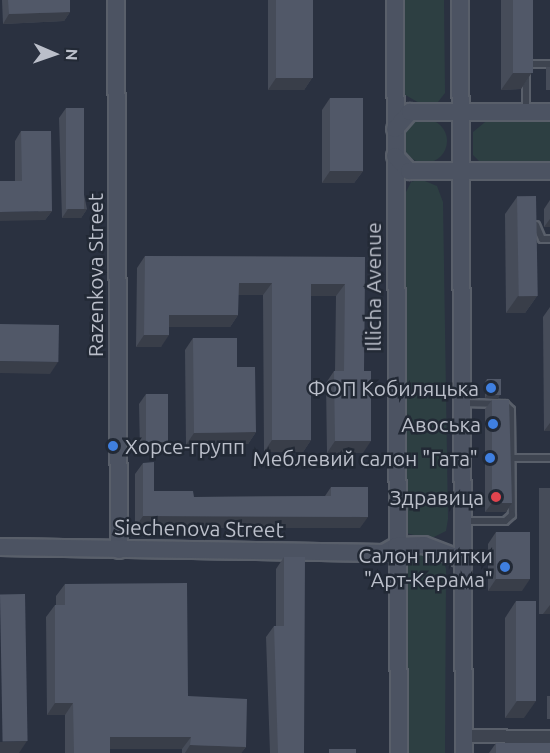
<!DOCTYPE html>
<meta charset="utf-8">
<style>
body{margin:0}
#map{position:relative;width:550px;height:753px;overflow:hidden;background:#2a3140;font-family:Ubuntu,sans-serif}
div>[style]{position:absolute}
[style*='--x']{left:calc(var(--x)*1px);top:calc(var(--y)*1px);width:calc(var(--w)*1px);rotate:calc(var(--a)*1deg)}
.green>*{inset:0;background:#2d3f42}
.round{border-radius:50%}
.roads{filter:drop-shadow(2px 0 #595f6a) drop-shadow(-2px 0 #595f6a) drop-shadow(0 2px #595f6a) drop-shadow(0 -2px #595f6a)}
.lane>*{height:6px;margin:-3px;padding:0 3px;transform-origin:3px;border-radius:3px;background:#3e4450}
.street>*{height:12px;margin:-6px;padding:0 6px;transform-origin:6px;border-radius:6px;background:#3e4450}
.secondary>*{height:16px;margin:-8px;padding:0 8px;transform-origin:8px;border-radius:8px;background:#4c5362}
.wall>*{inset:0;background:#464c59;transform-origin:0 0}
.shaded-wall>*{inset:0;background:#393e49}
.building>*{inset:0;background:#515868;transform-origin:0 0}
.dots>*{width:16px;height:16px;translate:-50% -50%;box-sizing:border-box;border:3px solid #222935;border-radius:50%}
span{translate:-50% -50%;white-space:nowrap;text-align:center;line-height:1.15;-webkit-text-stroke:5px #222935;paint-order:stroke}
.street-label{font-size:21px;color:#bbbfca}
.poi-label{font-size:21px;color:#bbbfca}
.right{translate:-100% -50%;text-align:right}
.left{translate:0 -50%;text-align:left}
.north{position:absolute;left:24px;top:24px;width:60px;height:60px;-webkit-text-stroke:4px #222935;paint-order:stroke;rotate:92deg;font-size:16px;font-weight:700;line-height:24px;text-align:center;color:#bbbfca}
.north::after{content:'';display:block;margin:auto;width:21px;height:27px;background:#bbbfca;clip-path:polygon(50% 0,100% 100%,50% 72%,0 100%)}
</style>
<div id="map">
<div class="green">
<i style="clip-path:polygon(402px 0,444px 0,445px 93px,438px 102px,421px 104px,402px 93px)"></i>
<i style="clip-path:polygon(490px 118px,550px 118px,550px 165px,480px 162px,473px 155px,473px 132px)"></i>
<i class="round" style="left:403px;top:119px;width:44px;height:44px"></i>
<i style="clip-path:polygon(420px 179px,437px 186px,443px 202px,448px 519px,446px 531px,430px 539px,406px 533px,403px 523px,401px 202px,411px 182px)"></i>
<i style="clip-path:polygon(425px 552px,443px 558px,446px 569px,445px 753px,407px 753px,404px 560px)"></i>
</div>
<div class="roads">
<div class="lane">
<i style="--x:527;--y:64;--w:23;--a:0"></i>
<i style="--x:526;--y:74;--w:37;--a:90"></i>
<i style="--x:536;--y:225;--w:15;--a:67"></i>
<i style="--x:542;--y:239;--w:8;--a:0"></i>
<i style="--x:462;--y:403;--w:43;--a:1.3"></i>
<i style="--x:505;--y:404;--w:8;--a:45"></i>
<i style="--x:511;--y:410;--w:105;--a:89.5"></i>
<i style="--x:512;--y:515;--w:9;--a:139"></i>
<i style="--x:505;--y:521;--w:41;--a:180"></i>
<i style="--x:512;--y:458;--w:38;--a:0"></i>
</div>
<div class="street">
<i style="--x:464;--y:736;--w:86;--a:0.7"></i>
</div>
<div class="secondary">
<i style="--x:116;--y:0;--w:550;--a:89.69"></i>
<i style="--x:395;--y:0;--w:753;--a:89.7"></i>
<i style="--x:460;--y:0;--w:753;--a:89.7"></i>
<i style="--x:395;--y:129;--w:23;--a:-49"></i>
<i style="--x:410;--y:112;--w:140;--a:0"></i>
<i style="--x:395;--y:156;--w:21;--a:47"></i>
<i style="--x:409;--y:171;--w:141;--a:0"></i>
<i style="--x:0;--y:547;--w:384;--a:0.9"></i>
<i style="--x:384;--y:553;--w:14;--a:-30"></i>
<i style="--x:396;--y:546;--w:28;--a:-2"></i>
<i style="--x:424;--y:545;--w:42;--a:21"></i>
</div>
</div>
<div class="wall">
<i style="clip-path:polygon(2px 0,70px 0,70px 12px,64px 21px,3px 24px)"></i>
<i style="clip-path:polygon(268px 0,313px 0,312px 78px,304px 90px,268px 90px)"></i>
<i style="clip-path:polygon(501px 0,533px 0,532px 72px,521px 89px,501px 90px)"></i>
<i style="left:550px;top:67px;width:23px;height:4px;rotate:90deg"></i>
<i style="clip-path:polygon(330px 98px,363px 171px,354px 183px,322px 183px,322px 110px)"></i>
<i style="clip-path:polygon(66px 108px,87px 209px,81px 218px,62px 218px,59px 118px)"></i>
<i style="clip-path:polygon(21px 131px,52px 211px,45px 220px,15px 181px,15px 141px)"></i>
<i style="clip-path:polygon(517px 197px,537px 296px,525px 313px,506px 313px,505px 214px)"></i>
<i style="clip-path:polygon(550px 200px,550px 227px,544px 227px,544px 209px)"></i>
<i style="clip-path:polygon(145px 256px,365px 257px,363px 453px,327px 453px,326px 383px,334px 371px,335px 371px,336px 296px,311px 296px,311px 440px,303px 452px,264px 452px,263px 295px,238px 295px,238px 315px,230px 327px,169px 327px,161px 347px,136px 347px,137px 268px)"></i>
<i style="clip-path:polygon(550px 307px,550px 431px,544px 431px,543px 317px)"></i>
<i style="clip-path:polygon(193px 338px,237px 367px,256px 432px,248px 444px,186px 445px,185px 350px)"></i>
<i style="clip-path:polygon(487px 379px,498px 399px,485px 398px,485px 382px)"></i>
<i style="clip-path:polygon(146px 394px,162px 451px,140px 451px,139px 404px)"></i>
<i style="clip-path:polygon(492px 400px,512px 503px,506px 512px,485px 512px,485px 409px)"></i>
<i style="clip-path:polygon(143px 463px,154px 491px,194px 497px,325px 496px,331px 487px,360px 528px,135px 528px,135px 474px)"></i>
<i style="left:550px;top:488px;width:126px;height:11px;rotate:90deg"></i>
<i style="clip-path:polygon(496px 532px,522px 591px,488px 591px,488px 544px)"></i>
<i style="clip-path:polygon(284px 557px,304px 753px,270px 753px,266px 637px,274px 626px,276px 626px,276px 569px)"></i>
<i style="clip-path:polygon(65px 584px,188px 696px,246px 747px,241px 753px,182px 753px,182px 749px,110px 749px,110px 753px,65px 753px,65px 715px,47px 715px,46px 617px,55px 605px,56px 605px,56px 596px)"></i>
<i style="clip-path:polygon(516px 601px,524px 718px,505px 718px,505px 618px)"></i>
<i style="left:550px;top:696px;width:23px;height:3px;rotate:90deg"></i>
<i style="clip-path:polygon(496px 743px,550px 753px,489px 753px)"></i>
</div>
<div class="shaded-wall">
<i style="clip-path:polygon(70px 12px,64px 21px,3px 24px,9px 14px)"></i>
<i style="clip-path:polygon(532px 72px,521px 89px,501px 90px,513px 73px)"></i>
<i style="clip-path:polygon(276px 78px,312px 78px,304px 90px,268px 90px)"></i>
<i style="clip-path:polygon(330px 171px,363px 171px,354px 183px,322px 183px)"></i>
<i style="clip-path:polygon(68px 209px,87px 209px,81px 218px,62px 218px)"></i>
<i style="clip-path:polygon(52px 211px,45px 220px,0 221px,0 212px)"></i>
<i style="clip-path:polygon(550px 219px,550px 227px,544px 227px)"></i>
<i style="clip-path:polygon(239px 283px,272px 283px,263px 295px,230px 295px)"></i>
<i style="clip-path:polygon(311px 284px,345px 284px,336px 296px,303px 296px)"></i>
<i style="clip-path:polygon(518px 296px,537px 296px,525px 313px,506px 313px)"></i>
<i style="clip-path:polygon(169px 315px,238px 315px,230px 327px,161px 327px)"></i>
<i style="clip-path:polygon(144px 335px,169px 335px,161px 347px,136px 347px)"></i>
<i style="clip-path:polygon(0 361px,58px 362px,50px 374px,0 373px)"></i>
<i style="clip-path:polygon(487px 395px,500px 395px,498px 399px,485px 398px)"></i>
<i style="clip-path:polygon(550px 423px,550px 431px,544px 431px)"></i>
<i style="clip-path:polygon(256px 432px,248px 444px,186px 445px,194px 433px)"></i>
<i style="clip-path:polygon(272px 440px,311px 440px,303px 452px,264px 452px)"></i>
<i style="clip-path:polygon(335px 441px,371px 441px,363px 453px,327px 453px)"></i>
<i style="clip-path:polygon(146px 442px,169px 442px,162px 451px,140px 451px)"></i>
<i style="clip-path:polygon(492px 503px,512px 503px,506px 512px,485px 512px)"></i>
<i style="clip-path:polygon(143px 516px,368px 517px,360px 528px,135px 528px)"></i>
<i style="clip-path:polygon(496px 579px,530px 579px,522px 591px,488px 591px)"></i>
<i style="clip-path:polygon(550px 605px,550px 614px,543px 614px)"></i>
<i style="clip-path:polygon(517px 701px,536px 701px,524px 718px,505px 718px)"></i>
<i style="clip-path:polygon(55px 703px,73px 703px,65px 715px,47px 715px)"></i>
<i style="clip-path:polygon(110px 737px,191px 737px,182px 749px,101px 749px)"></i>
<i style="clip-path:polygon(27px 741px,19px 753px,0 753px,0 742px)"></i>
<i style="clip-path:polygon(190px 745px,246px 747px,241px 753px,185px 753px)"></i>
</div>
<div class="building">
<i style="clip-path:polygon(8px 0,70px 0,70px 12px,9px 14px)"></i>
<i style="left:276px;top:0;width:37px;height:78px"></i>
<i style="left:513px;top:0;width:20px;height:73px"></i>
<i style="left:330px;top:98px;width:33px;height:73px"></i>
<i style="left:66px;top:108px;width:18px;height:101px"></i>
<i style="clip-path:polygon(21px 131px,51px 131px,52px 211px,0 212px,0 181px,22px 181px)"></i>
<i style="left:536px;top:196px;width:100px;height:19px;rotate:89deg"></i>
<i style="clip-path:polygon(145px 256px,365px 257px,364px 371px,371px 371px,371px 441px,335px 441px,334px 371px,344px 371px,345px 284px,311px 284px,311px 440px,272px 440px,272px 283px,239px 283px,238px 315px,169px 315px,169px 335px,144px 335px)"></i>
<i style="left:0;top:324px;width:59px;height:37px;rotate:1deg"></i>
<i style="clip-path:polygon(193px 338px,237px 338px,237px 367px,255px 367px,256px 432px,194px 433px)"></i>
<i style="left:487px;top:379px;width:14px;height:16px"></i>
<i style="left:146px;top:394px;width:22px;height:48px"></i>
<i style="clip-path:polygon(492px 400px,509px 400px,512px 503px,492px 503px)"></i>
<i style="clip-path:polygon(154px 462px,154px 491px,193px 491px,194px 497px,331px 496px,331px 487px,368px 487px,368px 517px,143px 516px,143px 463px)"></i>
<i style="left:496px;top:532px;width:34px;height:47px"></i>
<i style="clip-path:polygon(284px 557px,305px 557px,304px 753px,278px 753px,274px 626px,284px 626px)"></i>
<i style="clip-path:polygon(187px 583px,188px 696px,247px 699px,246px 747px,190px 745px,191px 737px,110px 737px,110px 753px,74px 753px,73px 703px,55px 703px,55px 605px,65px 605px,65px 584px)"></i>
<i style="left:25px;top:594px;width:147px;height:25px;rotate:89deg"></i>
<i style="left:516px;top:601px;width:20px;height:100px"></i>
<i style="left:496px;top:743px;width:54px;height:10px"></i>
<i style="left:329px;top:749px;width:27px;height:4px"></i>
</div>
<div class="dots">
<i style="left:491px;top:388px;background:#3f7fe0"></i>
<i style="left:493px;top:424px;background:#3f7fe0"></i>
<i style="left:113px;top:446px;background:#3f7fe0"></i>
<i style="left:490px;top:458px;background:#3f7fe0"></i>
<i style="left:496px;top:497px;background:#e0444e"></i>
<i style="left:505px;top:567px;background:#3f7fe0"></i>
</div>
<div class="street-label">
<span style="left:95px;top:275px;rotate:-90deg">Razenkova Street</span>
<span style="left:373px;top:287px;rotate:-90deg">Illicha Avenue</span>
<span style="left:199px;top:528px;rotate:1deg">Siechenova Street</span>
</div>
<div class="poi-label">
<span class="right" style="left:479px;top:388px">ФОП Кобиляцька</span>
<span class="right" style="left:481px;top:424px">Авоська</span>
<span class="left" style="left:125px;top:446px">Хорсе-групп</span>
<span class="right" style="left:478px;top:458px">Меблевий салон "Гата"</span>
<span class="right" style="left:484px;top:497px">Здравица</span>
<span class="right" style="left:493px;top:567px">Салон плитки<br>"Арт-Керама"</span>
</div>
<div class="north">N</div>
</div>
